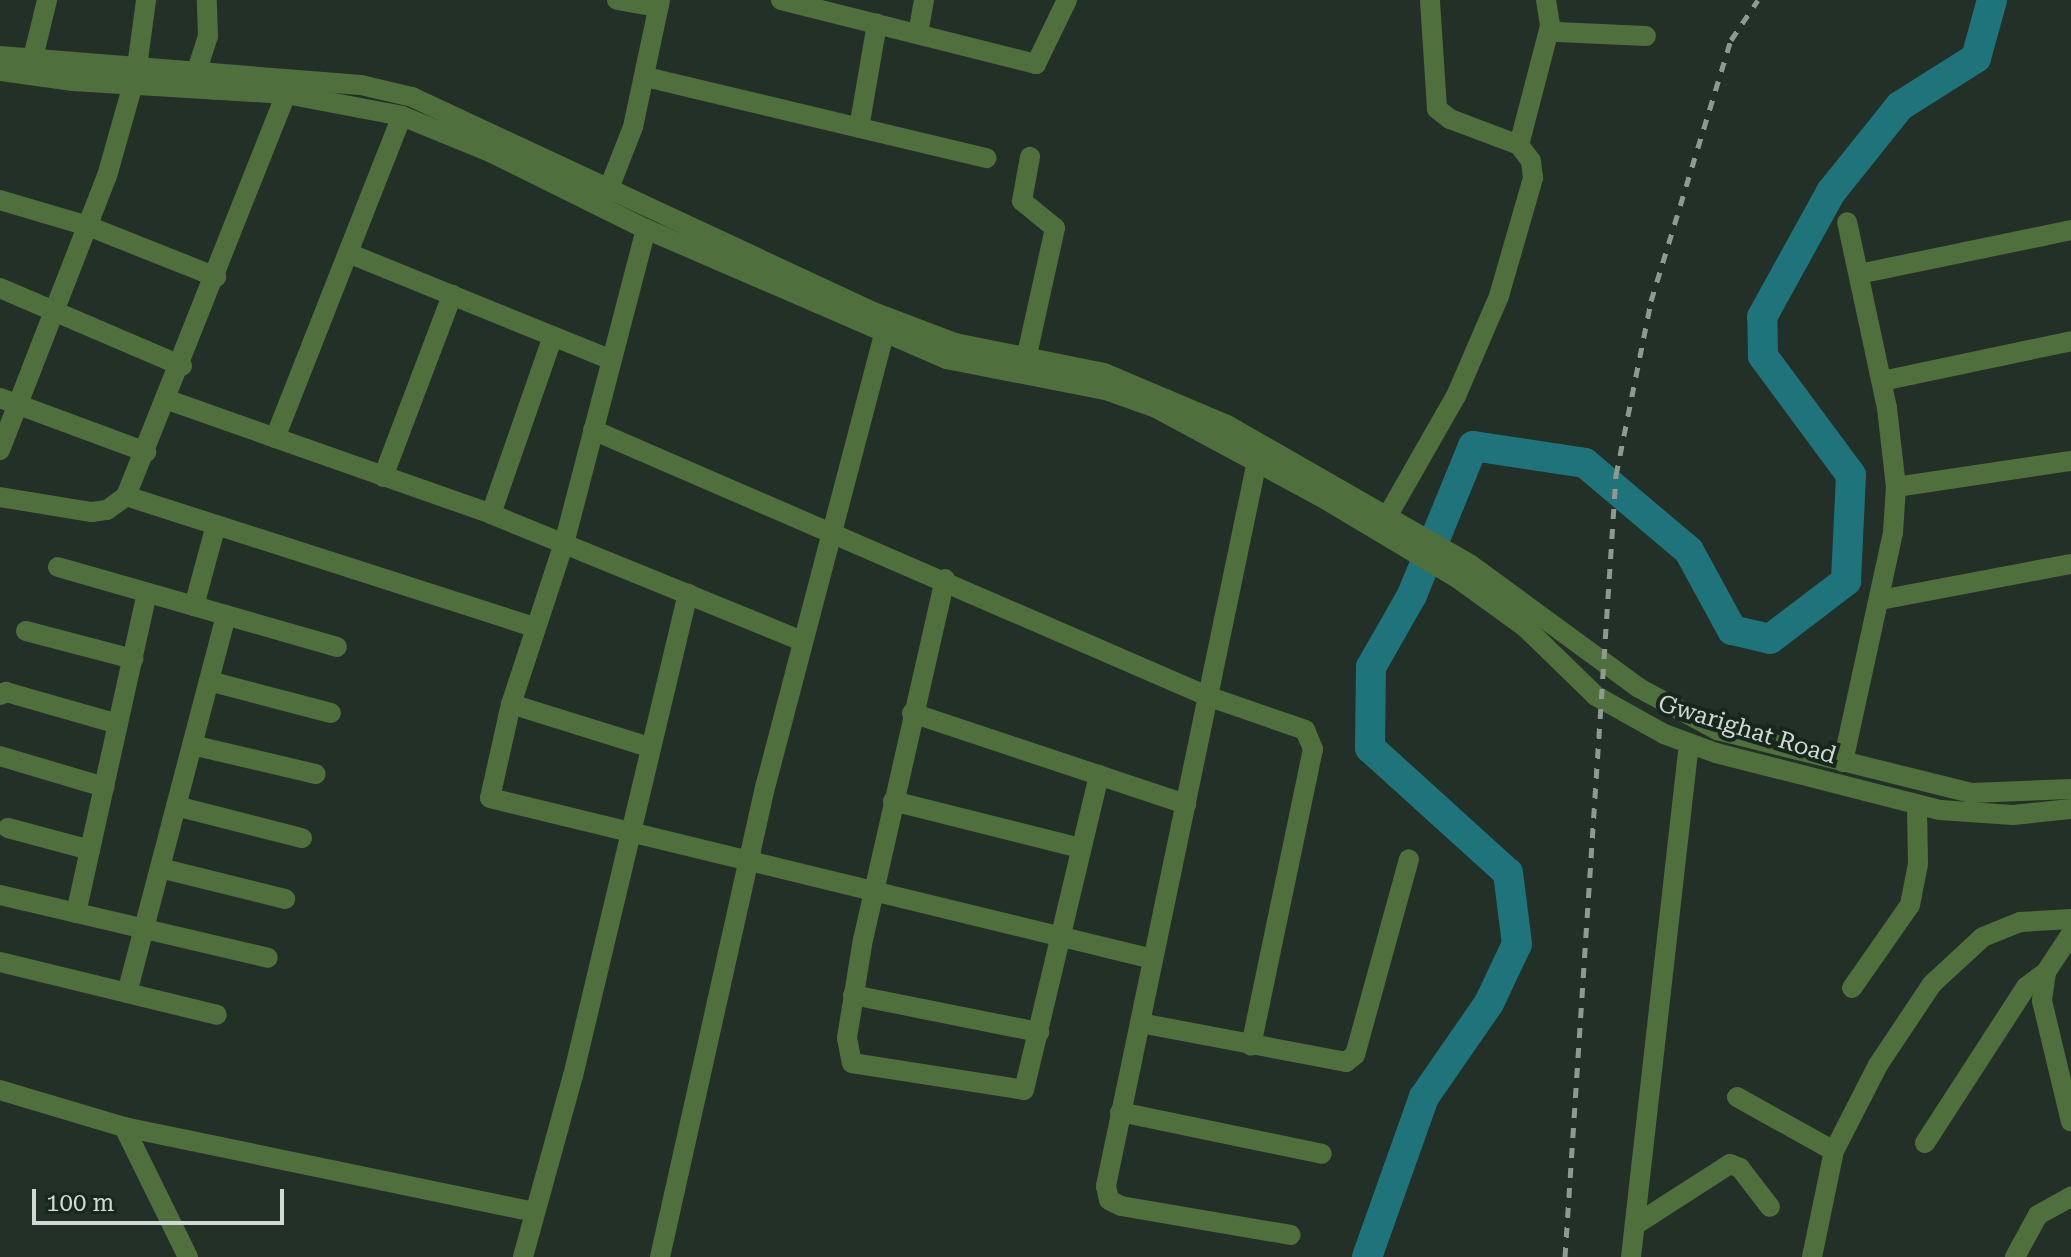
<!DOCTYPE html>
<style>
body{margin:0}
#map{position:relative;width:2071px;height:1257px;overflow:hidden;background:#223027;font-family:"Roboto Serif",serif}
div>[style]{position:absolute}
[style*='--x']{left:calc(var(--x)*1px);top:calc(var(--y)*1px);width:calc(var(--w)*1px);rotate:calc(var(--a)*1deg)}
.river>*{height:30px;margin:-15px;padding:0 15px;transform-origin:15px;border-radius:15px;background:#1f747b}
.minor>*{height:20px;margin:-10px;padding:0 10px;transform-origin:10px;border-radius:10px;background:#4f703d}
.rail>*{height:5px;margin-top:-2.5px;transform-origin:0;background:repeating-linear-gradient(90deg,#8e9992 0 10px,transparent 0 20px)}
span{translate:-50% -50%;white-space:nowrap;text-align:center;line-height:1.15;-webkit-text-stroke:8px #18271e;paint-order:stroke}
.street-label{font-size:24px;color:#d0d9d3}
.scale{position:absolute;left:32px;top:1189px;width:252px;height:36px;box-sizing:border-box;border:4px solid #d0d9d3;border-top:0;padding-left:10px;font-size:24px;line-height:28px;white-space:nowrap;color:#d0d9d3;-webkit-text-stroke:6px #18271e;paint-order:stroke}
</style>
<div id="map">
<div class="river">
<i style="--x:1367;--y:1257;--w:170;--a:-70.4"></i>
<i style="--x:1424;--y:1097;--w:114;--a:-55.3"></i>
<i style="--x:1489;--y:1003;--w:65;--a:-64.6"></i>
<i style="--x:1517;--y:944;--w:72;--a:-97.2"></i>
<i style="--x:1508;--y:873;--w:186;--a:-137.8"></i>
<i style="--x:1370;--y:748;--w:81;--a:-89.3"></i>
<i style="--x:1371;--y:667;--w:83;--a:-60.3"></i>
<i style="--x:1412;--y:595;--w:161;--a:-67.7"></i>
<i style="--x:1473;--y:446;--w:113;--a:8.6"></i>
<i style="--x:1585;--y:463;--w:136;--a:40.2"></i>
<i style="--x:1689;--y:551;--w:90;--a:61.4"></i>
<i style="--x:1732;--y:630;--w:39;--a:13"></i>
<i style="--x:1770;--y:639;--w:96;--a:-37.3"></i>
<i style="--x:1846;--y:581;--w:106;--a:-87.3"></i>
<i style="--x:1851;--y:475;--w:148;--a:-126.5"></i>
<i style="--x:1763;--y:356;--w:39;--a:-91"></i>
<i style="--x:1762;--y:317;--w:143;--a:-61.1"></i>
<i style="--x:1831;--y:192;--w:110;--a:-51.3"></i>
<i style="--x:1900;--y:106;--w:90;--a:-32.3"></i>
<i style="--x:1976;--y:58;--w:60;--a:-74.6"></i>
</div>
<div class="minor">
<i style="--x:617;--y:0;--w:42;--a:9.7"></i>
<i style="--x:781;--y:0;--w:263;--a:14.1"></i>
<i style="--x:1036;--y:64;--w:71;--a:-64.2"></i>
<i style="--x:1546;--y:0;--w:26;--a:81"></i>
<i style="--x:1550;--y:26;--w:9;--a:41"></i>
<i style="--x:1557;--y:32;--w:89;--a:2.6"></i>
<i style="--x:918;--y:34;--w:35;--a:-80"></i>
<i style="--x:0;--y:56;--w:362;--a:4.6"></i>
<i style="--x:361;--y:85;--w:52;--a:13.2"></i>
<i style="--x:412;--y:97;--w:506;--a:25"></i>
<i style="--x:871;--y:311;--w:90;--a:20.9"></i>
<i style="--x:955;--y:343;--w:152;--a:11.4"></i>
<i style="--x:1104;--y:373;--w:134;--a:22.9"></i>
<i style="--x:1227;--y:425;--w:281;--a:29.8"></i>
<i style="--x:1471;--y:565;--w:208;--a:36.2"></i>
<i style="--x:1639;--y:688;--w:89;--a:28.3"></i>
<i style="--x:1717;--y:730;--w:262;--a:13.9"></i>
<i style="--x:1971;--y:793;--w:100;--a:-2.3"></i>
<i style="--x:32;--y:62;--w:64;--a:-76.4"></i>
<i style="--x:137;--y:67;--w:68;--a:-82.3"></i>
<i style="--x:197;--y:70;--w:36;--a:-72"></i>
<i style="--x:208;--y:36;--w:36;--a:-92"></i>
<i style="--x:0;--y:71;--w:74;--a:7.8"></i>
<i style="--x:73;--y:81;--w:213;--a:3.5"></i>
<i style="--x:286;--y:94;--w:118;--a:10.7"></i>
<i style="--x:402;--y:116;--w:97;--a:22.3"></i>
<i style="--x:492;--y:153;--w:172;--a:26.3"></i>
<i style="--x:646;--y:229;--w:327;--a:23.4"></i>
<i style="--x:946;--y:359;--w:163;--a:11"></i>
<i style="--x:1106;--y:390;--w:53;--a:19.8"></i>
<i style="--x:1156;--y:408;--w:190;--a:28.3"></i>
<i style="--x:1323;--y:498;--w:156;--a:30.8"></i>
<i style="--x:1457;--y:578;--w:84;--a:35.8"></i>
<i style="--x:1525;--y:627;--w:99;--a:44.2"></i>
<i style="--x:1596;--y:696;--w:78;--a:29.2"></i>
<i style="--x:1664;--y:734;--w:55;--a:20.1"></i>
<i style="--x:1716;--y:753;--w:231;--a:14.3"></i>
<i style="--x:1940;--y:810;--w:73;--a:3.9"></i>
<i style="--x:2013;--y:815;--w:58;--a:-5.9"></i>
<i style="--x:646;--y:77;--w:350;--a:13.4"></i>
<i style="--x:859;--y:128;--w:106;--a:-80.2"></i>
<i style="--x:1519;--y:145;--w:123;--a:-75.4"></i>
<i style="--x:0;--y:200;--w:92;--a:16.5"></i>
<i style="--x:88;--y:226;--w:138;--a:21.7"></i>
<i style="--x:604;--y:201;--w:79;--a:-68.6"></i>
<i style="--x:633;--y:127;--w:130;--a:-78"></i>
<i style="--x:646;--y:229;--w:325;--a:104.6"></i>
<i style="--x:564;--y:543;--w:169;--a:108.2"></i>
<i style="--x:511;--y:704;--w:96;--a:102.6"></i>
<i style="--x:490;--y:798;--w:682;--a:13.65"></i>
<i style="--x:348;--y:253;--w:284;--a:22.1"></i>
<i style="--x:1859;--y:274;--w:217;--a:-11.7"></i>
<i style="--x:0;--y:288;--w:198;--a:23.2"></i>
<i style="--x:1026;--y:359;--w:134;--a:-77.5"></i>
<i style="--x:1055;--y:228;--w:43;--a:-140.7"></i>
<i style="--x:1022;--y:201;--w:45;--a:-79.7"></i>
<i style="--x:1882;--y:381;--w:193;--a:-11.9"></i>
<i style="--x:0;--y:398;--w:156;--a:20.3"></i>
<i style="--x:168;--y:400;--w:343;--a:19.4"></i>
<i style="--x:491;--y:514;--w:336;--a:22.2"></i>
<i style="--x:593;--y:430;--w:669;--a:23.42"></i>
<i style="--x:1207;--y:696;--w:104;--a:19.1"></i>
<i style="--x:1305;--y:730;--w:21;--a:67"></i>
<i style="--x:1313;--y:749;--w:303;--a:101.8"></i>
<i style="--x:275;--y:438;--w:346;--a:-68.5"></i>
<i style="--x:0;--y:450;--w:294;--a:-68.7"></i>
<i style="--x:107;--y:176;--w:96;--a:-74.2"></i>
<i style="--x:1257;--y:461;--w:741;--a:101.77"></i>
<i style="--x:1106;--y:1186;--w:14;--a:78"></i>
<i style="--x:1109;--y:1200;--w:13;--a:27"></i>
<i style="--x:1121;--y:1206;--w:172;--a:9.7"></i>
<i style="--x:383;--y:477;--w:195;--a:-69.2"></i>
<i style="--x:1896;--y:487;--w:177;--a:-8.5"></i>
<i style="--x:126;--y:496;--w:429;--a:17.8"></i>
<i style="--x:0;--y:497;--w:93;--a:9.3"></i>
<i style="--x:92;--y:512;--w:15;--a:-8"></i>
<i style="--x:107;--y:510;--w:24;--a:-36"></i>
<i style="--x:126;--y:496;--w:433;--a:-68.3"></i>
<i style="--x:491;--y:514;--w:188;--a:-70.8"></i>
<i style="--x:1388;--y:515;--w:137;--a:-60.3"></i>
<i style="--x:1456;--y:396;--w:109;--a:-66.7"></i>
<i style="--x:1499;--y:296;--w:123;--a:-73.9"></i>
<i style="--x:1533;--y:178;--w:17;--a:-97"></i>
<i style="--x:1531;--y:161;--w:20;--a:-127"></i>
<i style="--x:1519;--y:145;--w:74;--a:-159.4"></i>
<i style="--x:1450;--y:119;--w:16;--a:-142"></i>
<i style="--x:1437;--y:109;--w:109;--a:-93.7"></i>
<i style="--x:58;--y:567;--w:290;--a:16"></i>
<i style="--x:945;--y:579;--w:369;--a:102.8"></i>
<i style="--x:863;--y:939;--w:100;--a:99.2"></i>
<i style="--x:847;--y:1038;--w:25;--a:79"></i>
<i style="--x:852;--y:1063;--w:174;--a:8.9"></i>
<i style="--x:1024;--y:1090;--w:324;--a:-76.6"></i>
<i style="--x:1880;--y:600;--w:194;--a:-10.7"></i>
<i style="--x:194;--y:606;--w:84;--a:-74.8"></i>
<i style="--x:26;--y:631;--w:111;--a:14.7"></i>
<i style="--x:209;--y:681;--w:126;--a:14.7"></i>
<i style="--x:0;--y:695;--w:7;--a:-27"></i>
<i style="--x:6;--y:692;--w:116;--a:15.9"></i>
<i style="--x:511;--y:704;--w:145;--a:17.3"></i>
<i style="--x:912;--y:713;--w:289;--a:18.4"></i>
<i style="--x:192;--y:745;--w:127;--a:13.2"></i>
<i style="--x:0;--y:756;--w:109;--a:16.6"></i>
<i style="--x:1843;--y:762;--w:234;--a:-77.7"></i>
<i style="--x:1893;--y:533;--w:46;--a:-86.3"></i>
<i style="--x:1896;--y:487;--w:80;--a:-96.5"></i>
<i style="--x:1887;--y:408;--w:190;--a:-102.1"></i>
<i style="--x:893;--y:801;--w:193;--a:14.1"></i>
<i style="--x:176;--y:806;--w:130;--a:14.3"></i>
<i style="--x:8;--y:828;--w:85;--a:15"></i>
<i style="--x:160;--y:868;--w:129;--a:13.9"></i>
<i style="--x:0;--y:895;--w:275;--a:13.2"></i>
<i style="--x:76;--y:913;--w:328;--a:-77.5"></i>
<i style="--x:2071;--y:934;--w:45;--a:123.3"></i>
<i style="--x:2046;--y:972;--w:29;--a:98"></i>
<i style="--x:2042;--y:1001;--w:124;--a:76.5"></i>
<i style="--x:0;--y:962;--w:223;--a:13.7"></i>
<i style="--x:1852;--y:988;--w:101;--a:-55.1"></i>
<i style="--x:1910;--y:905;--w:42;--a:-79"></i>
<i style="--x:1918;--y:864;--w:59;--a:-91"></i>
<i style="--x:127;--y:993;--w:391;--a:-75.3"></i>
<i style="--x:853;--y:995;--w:190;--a:11.3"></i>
<i style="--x:1140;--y:1023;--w:210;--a:10.7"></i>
<i style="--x:1346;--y:1062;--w:11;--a:-38"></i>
<i style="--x:1355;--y:1055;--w:203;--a:-74.6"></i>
<i style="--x:0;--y:1090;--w:129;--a:16.6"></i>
<i style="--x:124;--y:1127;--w:418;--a:11.7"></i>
<i style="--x:1737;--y:1097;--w:111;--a:29.1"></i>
<i style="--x:1120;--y:1112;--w:206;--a:11.7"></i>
<i style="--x:124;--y:1127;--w:145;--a:63.8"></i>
<i style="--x:1925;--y:1143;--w:186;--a:-57.1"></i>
<i style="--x:2026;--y:987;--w:25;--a:-37"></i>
<i style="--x:1635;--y:1225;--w:113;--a:-32.7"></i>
<i style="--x:1730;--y:1164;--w:11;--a:22"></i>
<i style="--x:1740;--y:1168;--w:49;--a:52.4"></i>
<i style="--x:523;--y:1257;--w:188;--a:-74.6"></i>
<i style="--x:573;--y:1076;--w:496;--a:-76.6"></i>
<i style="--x:660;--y:1257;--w:485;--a:-77.4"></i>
<i style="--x:766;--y:784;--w:465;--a:-75.3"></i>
<i style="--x:1631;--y:1257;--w:517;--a:-83.56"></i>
<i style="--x:1812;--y:1257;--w:108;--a:-78.3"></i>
<i style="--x:1834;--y:1151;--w:97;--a:-62.9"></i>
<i style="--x:1878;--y:1065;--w:97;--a:-56.3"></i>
<i style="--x:1932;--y:984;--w:69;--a:-42.7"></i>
<i style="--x:1983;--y:937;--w:40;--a:-22"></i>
<i style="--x:2020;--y:922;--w:51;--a:-3.4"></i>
<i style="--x:2015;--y:1257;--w:48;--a:-61.3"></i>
<i style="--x:2038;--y:1215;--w:38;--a:-29"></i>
</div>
<div class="rail">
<i style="--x:1565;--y:1257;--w:784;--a:-86.27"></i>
<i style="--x:1616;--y:475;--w:177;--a:-78.6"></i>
<i style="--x:1651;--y:301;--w:273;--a:-73"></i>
<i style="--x:1731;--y:40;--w:48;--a:-56"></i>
</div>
<div class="street-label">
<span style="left:1747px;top:730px;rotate:17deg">Gwarighat Road</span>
</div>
<div class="scale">100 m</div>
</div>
